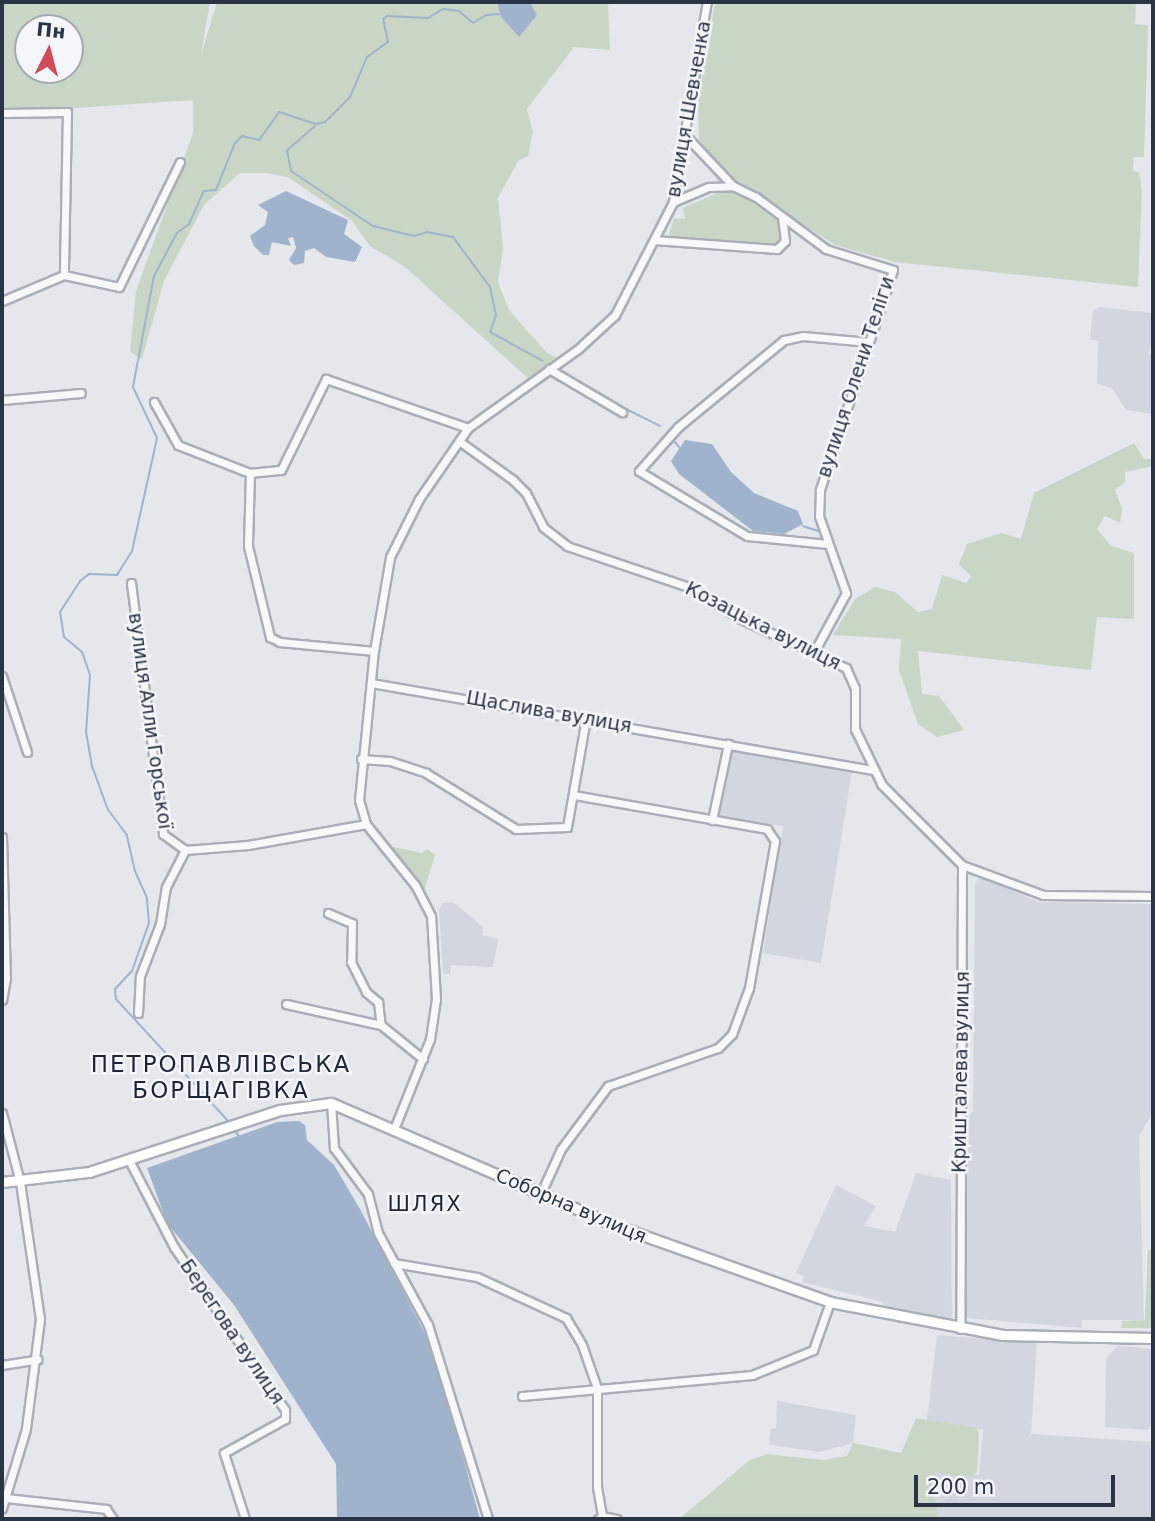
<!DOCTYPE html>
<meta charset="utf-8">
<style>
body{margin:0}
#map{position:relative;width:1155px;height:1521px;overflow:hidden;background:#e4e7ec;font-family:"DejaVu Sans",sans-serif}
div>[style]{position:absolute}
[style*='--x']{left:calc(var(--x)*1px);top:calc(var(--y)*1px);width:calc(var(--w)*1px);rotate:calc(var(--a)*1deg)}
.built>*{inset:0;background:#d2d6de}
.green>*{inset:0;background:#c9d6c5}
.water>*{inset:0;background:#9fb4cc}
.stream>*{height:2px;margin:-1px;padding:0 1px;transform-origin:1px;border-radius:1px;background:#9fb4cc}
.roads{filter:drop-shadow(2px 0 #a9aeb7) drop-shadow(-2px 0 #a9aeb7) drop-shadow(0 2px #a9aeb7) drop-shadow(0 -2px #a9aeb7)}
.minor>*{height:7px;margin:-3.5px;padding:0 3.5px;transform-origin:3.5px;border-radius:3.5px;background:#f7f8fa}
.major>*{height:9px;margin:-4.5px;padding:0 4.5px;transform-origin:4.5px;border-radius:4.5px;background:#fff}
span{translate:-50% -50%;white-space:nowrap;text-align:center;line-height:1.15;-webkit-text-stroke:5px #f4f6f9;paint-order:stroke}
.street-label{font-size:19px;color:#2b3445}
.neighbourhood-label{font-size:21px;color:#1d2536;letter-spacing:2px}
.quarter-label{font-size:23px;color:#1d2536;letter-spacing:2px}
.frame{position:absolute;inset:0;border:4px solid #2b3445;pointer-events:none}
.north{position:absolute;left:14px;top:14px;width:70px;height:70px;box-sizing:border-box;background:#f4f6f9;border:2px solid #a4a8b1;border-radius:50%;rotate:6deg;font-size:19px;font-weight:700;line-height:28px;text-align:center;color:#2b3445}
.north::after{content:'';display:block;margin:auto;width:24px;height:32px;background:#d1495b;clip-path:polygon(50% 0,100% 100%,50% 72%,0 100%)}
.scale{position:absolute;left:914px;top:1475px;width:201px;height:32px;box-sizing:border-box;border:4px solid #2b3445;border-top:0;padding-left:9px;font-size:21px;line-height:24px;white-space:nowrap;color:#2b3445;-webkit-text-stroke:5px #f4f6f9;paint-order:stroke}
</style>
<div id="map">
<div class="built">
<i style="clip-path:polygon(1099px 307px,1152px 313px,1153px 340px,1148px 355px,1153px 352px,1153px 414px,1126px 410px,1113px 389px,1097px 383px,1098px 341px,1090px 339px,1093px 311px)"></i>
<i style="clip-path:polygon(730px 751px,852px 771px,821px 963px,763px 953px,783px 826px,719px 816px)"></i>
<i style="clip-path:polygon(979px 876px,1038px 902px,1153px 904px,1153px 1113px,1139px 1136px,1144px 1320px,1082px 1320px,1082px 1328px,966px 1318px,964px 1119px,973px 1112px,975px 884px)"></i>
<i style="clip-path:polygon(453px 902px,483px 927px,482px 935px,498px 939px,493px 967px,451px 965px,450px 974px,443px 974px,439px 910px,443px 903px)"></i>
<i style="clip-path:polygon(916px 1173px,951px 1180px,952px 1320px,883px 1307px,883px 1302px,802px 1282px,804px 1276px,796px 1273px,836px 1185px,876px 1206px,864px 1226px,895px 1232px)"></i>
<i style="clip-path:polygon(937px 1335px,1037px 1343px,1031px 1434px,1153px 1442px,1153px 1519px,932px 1519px,932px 1473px,979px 1475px,983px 1430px,927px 1420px)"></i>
<i style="clip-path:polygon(1118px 1346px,1153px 1349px,1153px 1423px,1148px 1430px,1105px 1427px,1106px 1358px)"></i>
<i style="clip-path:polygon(777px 1401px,856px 1415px,853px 1443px,820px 1452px,769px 1445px,771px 1429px,776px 1428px)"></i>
</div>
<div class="green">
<i style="clip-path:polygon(evenodd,2px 2px,210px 2px,201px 55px,217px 2px,497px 2px,501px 17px,519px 36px,537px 15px,530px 2px,608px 2px,610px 50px,574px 47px,527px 109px,533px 132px,528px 156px,518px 161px,498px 198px,503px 248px,498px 282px,509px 310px,547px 353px,559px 359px,530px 380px,405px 267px,370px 246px,352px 221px,288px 177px,265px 173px,240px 173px,204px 205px,164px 281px,142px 359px,130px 352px,136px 291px,193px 133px,193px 100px,2px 113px,2px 2px,28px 28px,70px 28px,70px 70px,28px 70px,28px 28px)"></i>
<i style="clip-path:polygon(715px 2px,1136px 2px,1135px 24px,1148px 25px,1144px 157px,1134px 157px,1133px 171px,1139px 172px,1142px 192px,1138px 287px,895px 262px,835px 245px,731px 178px,699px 140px,698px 103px)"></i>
<i style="clip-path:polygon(724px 190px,743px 196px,779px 222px,783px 244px,667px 241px,674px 218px,685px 219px,683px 208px)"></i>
<i style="clip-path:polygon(1134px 443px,1144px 459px,1153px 459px,1153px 466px,1125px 472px,1125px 482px,1115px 490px,1122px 509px,1120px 523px,1105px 516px,1097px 529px,1111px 546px,1134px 553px,1134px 619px,1097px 617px,1091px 670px,918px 651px,922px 694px,939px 696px,964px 730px,937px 737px,918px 724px,899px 670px,901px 639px,833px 635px,855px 599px,875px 587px,895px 592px,918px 612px,932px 609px,942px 575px,966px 583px,971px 576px,959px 564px,967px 544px,1001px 533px,1021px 539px,1034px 493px)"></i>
<i style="clip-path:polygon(393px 847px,422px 853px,427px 849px,435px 855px,424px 891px,390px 849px)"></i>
<i style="clip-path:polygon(1148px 1250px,1153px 1250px,1153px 1328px,1121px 1328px,1122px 1321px,1145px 1320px)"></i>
<i style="clip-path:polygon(916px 1418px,977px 1428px,979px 1433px,977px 1472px,971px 1477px,937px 1473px,932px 1480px,938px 1519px,679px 1519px,750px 1460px,767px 1454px,823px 1460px,847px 1456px,853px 1443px,901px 1453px)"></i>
</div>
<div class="water">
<i style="clip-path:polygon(497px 2px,530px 2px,537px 15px,519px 37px,501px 17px)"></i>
<i style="clip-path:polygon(286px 191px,348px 220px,344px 234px,362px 247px,355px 262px,326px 257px,314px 248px,305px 251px,304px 263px,294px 265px,289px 260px,296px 248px,293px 237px,288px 238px,291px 246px,272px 242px,269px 255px,263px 255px,254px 246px,250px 236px,265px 225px,268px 212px,258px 205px)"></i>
<i style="clip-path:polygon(685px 440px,712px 444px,731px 472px,754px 493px,798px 511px,803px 524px,784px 534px,753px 531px,679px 474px,671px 461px)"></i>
<i style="clip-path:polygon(299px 1121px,305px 1125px,307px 1140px,334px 1165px,360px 1209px,433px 1349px,480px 1519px,337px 1519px,336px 1464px,234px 1305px,167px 1223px,147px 1168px,277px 1122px)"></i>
</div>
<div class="stream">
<i style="--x:315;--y:126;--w:37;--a:139"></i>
<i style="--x:287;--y:150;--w:21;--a:79"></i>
<i style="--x:291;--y:171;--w:99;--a:33.9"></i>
<i style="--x:373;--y:226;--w:42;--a:13.7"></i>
<i style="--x:414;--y:236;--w:14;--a:-17"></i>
<i style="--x:427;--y:232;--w:26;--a:11"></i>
<i style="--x:453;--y:237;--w:62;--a:53.5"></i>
<i style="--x:490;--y:287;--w:29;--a:78"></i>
<i style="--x:496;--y:315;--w:18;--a:109"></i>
<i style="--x:490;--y:332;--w:60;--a:28.7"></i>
<i style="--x:608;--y:400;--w:58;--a:26.6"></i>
<i style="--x:674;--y:441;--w:11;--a:49"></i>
<i style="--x:803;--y:526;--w:16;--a:18"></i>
<i style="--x:230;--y:1123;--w:168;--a:-132.6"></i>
<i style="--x:116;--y:999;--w:10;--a:-96"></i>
<i style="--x:115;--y:989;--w:25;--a:-47"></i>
<i style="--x:132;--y:971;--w:51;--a:-70.5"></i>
<i style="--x:149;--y:923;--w:25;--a:-95"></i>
<i style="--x:147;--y:898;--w:30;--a:-114"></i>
<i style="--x:135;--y:871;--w:37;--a:-103"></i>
<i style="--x:127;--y:835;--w:31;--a:-127"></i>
<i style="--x:108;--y:810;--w:47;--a:-110"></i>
<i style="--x:92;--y:766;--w:34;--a:-100"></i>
<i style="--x:86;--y:733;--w:58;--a:-86.1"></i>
<i style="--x:90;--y:675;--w:24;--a:-109"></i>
<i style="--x:82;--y:652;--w:23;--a:-140"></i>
<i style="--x:64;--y:637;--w:25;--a:-99"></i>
<i style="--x:60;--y:612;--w:37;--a:-57"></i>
<i style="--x:80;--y:581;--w:11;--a:-38"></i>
<i style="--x:89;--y:574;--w:28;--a:2"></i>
<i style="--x:117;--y:575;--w:28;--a:-58"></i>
<i style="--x:132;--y:551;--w:116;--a:-77.5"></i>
<i style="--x:157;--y:438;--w:56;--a:-115.2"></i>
<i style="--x:133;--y:387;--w:113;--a:-79.3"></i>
<i style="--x:154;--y:276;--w:49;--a:-61.9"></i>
<i style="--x:177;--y:233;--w:15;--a:-37"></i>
<i style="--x:189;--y:224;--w:36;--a:-66"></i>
<i style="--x:204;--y:191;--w:12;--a:-5"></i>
<i style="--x:216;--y:190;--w:51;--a:-68"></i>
<i style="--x:235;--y:143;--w:10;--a:-45"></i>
<i style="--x:242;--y:136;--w:17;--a:13"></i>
<i style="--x:259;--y:140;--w:34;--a:-54"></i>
<i style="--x:279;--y:112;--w:40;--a:18"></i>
<i style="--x:317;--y:124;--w:8;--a:-14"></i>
<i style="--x:325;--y:122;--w:35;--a:-45"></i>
<i style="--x:350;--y:97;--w:43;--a:-67"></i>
<i style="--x:367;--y:57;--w:26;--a:-36"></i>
<i style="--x:388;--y:42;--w:24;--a:-102"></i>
<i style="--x:383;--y:19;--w:5;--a:-37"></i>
<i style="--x:387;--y:16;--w:41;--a:2.8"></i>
<i style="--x:428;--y:18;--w:17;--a:-31"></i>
<i style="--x:443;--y:9;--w:16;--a:7"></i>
<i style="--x:459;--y:11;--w:18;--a:41"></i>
<i style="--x:473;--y:23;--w:15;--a:-32"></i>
<i style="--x:486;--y:15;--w:13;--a:-4"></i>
<i style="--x:233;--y:1128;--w:12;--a:55"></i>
</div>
<div class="roads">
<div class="minor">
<i style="--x:2;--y:113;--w:65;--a:-0.9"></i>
<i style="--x:67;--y:112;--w:163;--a:91.1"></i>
<i style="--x:684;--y:134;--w:71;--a:46.7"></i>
<i style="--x:733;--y:186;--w:25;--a:26"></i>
<i style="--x:756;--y:197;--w:87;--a:36.6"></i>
<i style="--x:826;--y:249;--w:70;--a:17.4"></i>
<i style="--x:893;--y:270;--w:232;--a:108.4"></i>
<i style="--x:820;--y:490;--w:26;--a:92"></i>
<i style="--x:819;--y:516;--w:82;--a:70.7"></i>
<i style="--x:846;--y:593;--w:65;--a:118.5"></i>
<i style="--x:673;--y:202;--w:39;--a:-23"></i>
<i style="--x:709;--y:187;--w:24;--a:-2"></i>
<i style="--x:654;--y:240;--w:123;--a:4.2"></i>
<i style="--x:777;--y:249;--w:11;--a:-45"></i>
<i style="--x:785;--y:241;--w:23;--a:-97"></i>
<i style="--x:2;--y:301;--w:67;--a:-22.8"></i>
<i style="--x:64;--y:275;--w:56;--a:12.3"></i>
<i style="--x:119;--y:287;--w:139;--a:-64"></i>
<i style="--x:549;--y:369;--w:85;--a:30.5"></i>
<i style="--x:2;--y:400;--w:79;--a:-5.1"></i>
<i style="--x:154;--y:402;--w:49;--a:60.8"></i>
<i style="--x:178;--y:445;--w:77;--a:21.3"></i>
<i style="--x:250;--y:473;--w:31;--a:-6"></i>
<i style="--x:281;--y:470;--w:102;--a:-63.7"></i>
<i style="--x:326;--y:379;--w:150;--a:19"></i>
<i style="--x:459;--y:441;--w:67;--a:35.8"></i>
<i style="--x:513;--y:480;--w:18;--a:45"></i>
<i style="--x:526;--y:493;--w:38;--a:63"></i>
<i style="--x:543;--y:527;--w:31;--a:38"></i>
<i style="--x:567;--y:546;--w:132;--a:18.6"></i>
<i style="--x:692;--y:588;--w:56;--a:32.6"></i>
<i style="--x:739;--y:618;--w:118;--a:25"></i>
<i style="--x:846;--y:668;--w:22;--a:66"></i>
<i style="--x:855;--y:688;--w:41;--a:90"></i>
<i style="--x:855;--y:729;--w:62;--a:64.3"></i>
<i style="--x:882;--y:785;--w:113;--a:45"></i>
<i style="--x:962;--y:865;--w:464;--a:90.2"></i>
<i style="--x:250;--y:473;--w:73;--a:91.6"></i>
<i style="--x:248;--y:546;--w:94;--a:76.4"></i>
<i style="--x:270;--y:637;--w:11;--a:27"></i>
<i style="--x:280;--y:642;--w:94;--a:5.5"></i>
<i style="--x:828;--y:544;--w:81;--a:-174.4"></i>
<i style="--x:747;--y:536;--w:126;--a:-149"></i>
<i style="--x:639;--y:471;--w:59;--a:-48.4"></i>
<i style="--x:678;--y:427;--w:137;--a:-39.4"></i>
<i style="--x:784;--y:340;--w:19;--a:-12"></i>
<i style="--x:803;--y:336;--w:66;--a:5.2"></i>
<i style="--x:131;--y:583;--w:253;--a:82.7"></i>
<i style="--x:163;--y:834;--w:27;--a:36"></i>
<i style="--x:185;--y:850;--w:63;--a:-4.5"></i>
<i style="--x:248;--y:845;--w:120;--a:-10.1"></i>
<i style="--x:2;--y:676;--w:80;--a:71.8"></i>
<i style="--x:371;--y:683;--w:509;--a:9.83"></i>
<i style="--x:361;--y:759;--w:29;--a:4"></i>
<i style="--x:390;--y:761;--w:38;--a:18"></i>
<i style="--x:426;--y:773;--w:106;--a:31.9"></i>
<i style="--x:516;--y:829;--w:51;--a:-2.2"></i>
<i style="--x:567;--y:827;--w:111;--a:-80.1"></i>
<i style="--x:712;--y:820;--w:78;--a:-78.1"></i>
<i style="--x:2;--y:837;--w:141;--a:88.4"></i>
<i style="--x:6;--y:978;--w:22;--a:100"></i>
<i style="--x:962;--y:865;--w:86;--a:20.3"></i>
<i style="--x:1043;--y:895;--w:110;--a:0.5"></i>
<i style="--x:328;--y:913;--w:26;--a:23"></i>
<i style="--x:352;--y:923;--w:39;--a:91"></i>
<i style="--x:351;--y:962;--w:34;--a:63"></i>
<i style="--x:366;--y:992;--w:16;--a:40"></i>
<i style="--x:378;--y:1002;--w:23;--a:83"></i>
<i style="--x:286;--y:1004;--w:97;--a:12.5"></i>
<i style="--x:381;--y:1025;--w:54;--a:39"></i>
<i style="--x:138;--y:1013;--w:37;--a:-87"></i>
<i style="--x:140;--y:976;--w:56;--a:-69"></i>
<i style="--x:160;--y:924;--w:37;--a:-81"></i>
<i style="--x:166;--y:887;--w:42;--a:-62.8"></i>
<i style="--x:331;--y:1103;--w:45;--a:86.2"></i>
<i style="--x:334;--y:1148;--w:57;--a:53.5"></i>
<i style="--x:368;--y:1194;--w:40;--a:75.6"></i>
<i style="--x:378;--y:1233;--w:105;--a:61.5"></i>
<i style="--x:428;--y:1325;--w:203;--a:72.8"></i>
<i style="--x:2;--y:1113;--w:71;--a:75.4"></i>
<i style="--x:20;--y:1182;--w:138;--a:81.7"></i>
<i style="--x:40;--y:1319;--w:111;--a:97.3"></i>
<i style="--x:26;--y:1429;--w:83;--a:106.9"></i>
<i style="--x:394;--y:1129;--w:97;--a:-68.2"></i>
<i style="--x:430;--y:1039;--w:40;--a:-81.5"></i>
<i style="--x:436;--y:999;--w:83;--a:-93.4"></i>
<i style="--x:431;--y:916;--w:35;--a:-117"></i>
<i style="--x:415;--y:885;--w:78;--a:-128.8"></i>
<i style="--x:366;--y:824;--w:25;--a:-106"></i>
<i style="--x:359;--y:800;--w:150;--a:-84.3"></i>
<i style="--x:374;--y:651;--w:95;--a:-80.3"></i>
<i style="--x:390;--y:557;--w:65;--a:-63.4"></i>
<i style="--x:419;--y:499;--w:86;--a:-55.4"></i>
<i style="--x:468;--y:428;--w:135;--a:-35.7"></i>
<i style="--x:578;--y:349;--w:50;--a:-42.6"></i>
<i style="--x:615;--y:315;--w:127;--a:-62.8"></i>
<i style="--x:673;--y:202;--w:203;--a:-80.4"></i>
<i style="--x:129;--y:1160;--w:98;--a:62.7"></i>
<i style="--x:174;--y:1247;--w:197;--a:55.7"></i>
<i style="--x:285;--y:1410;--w:9;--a:90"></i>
<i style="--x:285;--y:1419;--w:70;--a:150.9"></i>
<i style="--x:224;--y:1453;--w:69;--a:72.3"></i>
<i style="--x:541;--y:1193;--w:48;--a:-65.6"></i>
<i style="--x:561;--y:1149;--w:79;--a:-53.3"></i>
<i style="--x:608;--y:1086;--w:116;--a:-19.1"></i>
<i style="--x:718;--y:1048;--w:20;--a:-45"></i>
<i style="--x:732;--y:1034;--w:49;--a:-69.7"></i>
<i style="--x:749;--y:988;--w:149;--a:-80"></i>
<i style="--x:775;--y:841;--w:14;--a:-124"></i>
<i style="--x:767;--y:829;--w:196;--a:-170"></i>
<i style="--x:394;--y:1263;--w:84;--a:9.6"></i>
<i style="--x:477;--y:1277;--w:98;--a:24.7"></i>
<i style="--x:566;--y:1318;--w:31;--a:59"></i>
<i style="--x:582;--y:1345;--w:46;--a:70.8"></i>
<i style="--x:597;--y:1388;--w:99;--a:90"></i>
<i style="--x:597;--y:1487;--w:29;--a:80"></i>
<i style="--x:602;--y:1516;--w:5;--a:143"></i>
<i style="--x:2;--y:1365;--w:36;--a:-9"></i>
<i style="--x:522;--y:1396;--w:231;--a:-5.2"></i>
<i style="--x:752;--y:1375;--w:66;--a:-22.3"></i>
<i style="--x:813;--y:1350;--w:51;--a:-70.5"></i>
<i style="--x:6;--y:1498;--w:101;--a:6.3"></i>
<i style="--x:106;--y:1509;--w:12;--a:55"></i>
<i style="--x:602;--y:1516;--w:15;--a:11"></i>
</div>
<div class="major">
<i style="--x:2;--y:1182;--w:88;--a:-6.6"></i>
<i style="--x:89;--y:1172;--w:201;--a:-18"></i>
<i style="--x:280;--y:1110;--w:51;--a:-7.8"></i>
<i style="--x:331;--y:1103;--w:311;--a:23.3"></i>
<i style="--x:617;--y:1226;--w:226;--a:19.6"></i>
<i style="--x:830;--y:1302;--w:176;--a:10.8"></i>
<i style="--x:1003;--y:1335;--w:150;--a:1.1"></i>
</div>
</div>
<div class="street-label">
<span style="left:689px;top:109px;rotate:-80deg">вулиця Шевченка</span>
<span style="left:856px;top:377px;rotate:-72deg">вулиця Олени Теліги</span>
<span style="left:763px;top:626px;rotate:27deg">Козацька вулиця</span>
<span style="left:549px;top:712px;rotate:10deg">Щаслива вулиця</span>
<span style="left:150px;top:721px;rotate:82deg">вулиця Алли Горської</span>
<span style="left:961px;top:1072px;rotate:-89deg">Кришталева вулиця</span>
<span style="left:571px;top:1206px;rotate:23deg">Соборна вулиця</span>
<span style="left:232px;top:1332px;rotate:56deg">Берегова вулиця</span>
</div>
<div class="neighbourhood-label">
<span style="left:425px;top:1204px">ШЛЯХ</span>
</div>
<div class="quarter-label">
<span style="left:221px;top:1077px">ПЕТРОПАВЛІВСЬКА<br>БОРЩАГІВКА</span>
</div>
<div class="frame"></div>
<div class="north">Пн</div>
<div class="scale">200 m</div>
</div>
